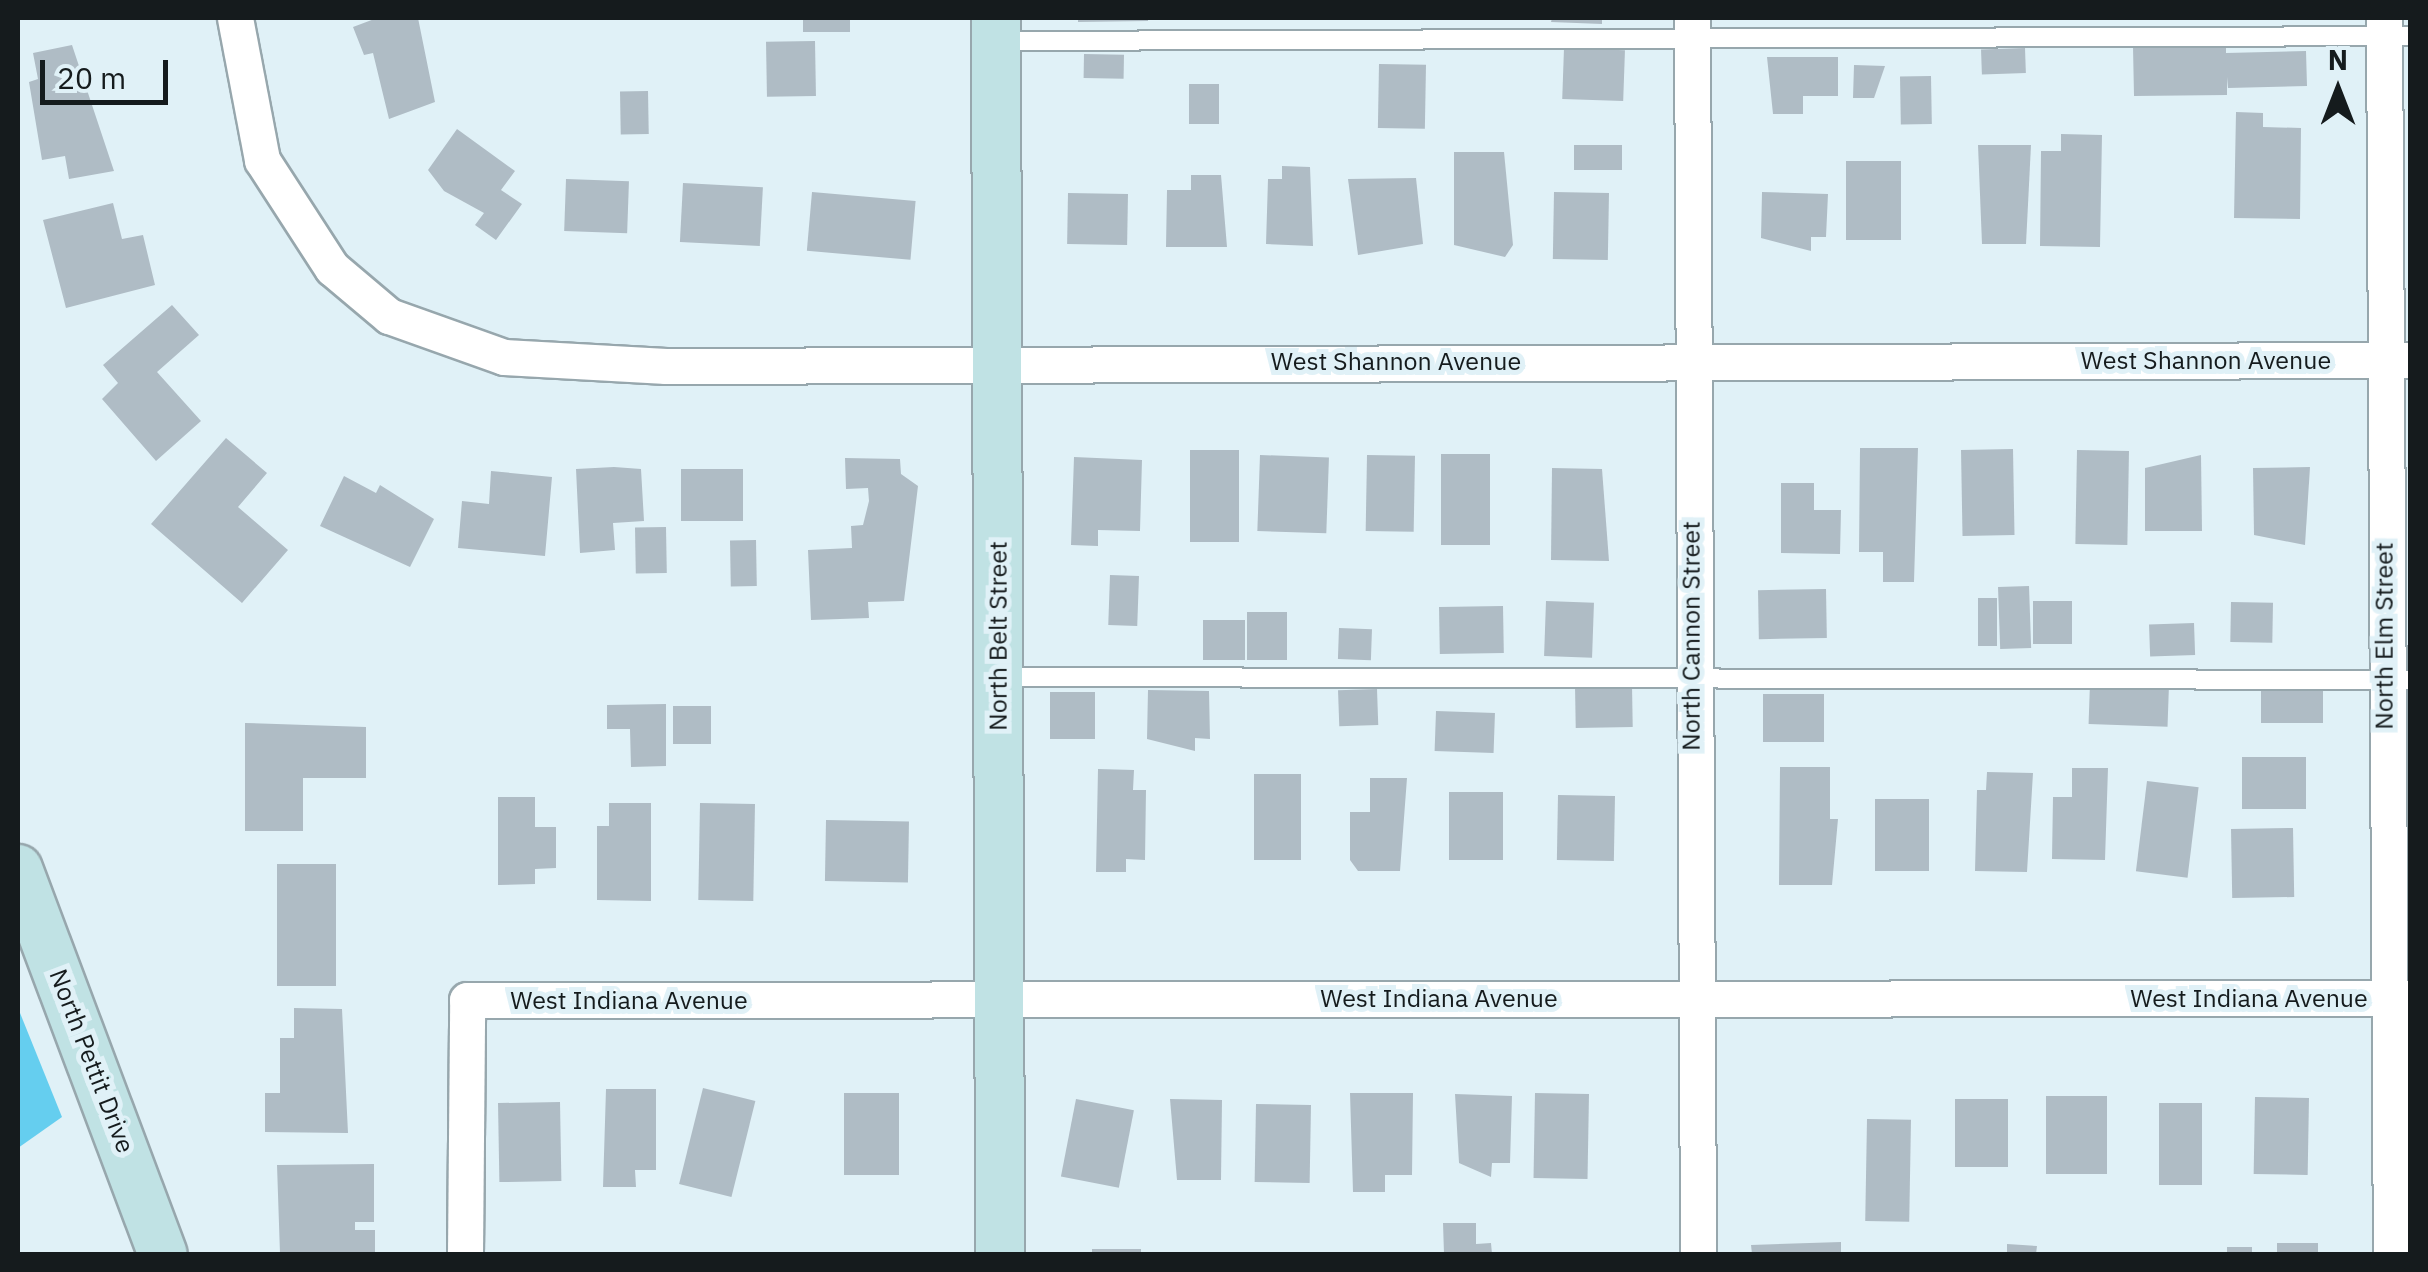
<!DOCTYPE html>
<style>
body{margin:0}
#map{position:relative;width:2428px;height:1272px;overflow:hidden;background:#e0f1f7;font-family:"IBM Plex Sans",sans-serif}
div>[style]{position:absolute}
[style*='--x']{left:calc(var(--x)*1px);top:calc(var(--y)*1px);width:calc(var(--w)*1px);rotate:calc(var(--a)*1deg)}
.forest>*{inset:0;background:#65ceef}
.building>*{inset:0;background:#afbcc5;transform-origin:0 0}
.roads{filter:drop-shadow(2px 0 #97a7ad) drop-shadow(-2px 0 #97a7ad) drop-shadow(0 2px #97a7ad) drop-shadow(0 -2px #97a7ad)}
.lane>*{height:18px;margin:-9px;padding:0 9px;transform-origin:9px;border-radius:9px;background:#fff}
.street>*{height:35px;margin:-17.5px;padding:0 17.5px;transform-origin:17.5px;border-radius:17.5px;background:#fff}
.secondary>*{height:48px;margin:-24px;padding:0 24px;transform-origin:24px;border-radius:24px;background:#c0e2e4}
span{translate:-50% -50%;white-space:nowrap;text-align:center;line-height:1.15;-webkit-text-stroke:10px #e0f1f7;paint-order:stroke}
.street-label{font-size:25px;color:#151b1d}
.frame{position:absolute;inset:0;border:20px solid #151b1d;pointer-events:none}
.north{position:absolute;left:2288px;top:40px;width:100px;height:100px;-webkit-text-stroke:8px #e0f1f7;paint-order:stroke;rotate:0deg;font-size:28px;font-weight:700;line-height:40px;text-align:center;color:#151b1d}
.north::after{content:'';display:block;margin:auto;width:35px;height:45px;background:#151b1d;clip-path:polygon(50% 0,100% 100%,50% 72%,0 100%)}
.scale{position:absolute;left:40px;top:60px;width:128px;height:45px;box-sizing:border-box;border:5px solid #151b1d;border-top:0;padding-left:12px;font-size:30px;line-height:35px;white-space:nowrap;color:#151b1d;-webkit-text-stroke:8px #e0f1f7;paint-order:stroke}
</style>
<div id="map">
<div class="forest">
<i style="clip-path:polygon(18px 1008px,62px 1117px,18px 1148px)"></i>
</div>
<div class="building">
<i style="clip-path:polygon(377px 18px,418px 18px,435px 102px,389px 119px,373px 53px,364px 55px,353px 27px)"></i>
<i style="left:803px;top:18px;width:47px;height:14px"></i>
<i style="clip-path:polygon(1078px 18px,1148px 18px,1148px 21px,1078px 22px)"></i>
<i style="clip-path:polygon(1552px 18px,1602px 18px,1602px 24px,1551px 22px)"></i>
<i style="left:815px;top:41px;width:55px;height:49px;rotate:89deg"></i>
<i style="clip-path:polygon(72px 45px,114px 171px,69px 179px,65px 156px,42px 160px,29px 82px,38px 79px,33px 53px)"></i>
<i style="clip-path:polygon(2226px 46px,2226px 53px,2306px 51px,2307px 86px,2228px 88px,2227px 77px,2227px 95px,2134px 96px,2133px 47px)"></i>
<i style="left:1564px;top:48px;width:61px;height:51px;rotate:2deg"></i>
<i style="left:2025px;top:48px;width:25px;height:44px;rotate:88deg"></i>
<i style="left:1084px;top:54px;width:40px;height:24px;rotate:1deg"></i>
<i style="clip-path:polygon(1767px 57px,1838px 57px,1838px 96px,1803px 96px,1803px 114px,1773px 114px)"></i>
<i style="left:1379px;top:64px;width:47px;height:64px;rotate:1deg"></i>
<i style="clip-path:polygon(1854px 65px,1885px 66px,1874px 98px,1853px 98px)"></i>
<i style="left:1931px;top:76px;width:48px;height:31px;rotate:89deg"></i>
<i style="left:1189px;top:84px;width:30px;height:40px"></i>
<i style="left:648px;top:91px;width:43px;height:28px;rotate:89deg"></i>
<i style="clip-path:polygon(2236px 112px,2263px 113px,2263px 127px,2301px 128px,2300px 219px,2234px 218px)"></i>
<i style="clip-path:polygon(457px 129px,515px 171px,501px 190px,522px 204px,496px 240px,475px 225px,484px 213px,444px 191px,428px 170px)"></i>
<i style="clip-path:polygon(2061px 134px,2102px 135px,2100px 247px,2040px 246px,2041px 151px,2061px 151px)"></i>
<i style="left:1574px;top:145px;width:48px;height:25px"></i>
<i style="clip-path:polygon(1978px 145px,2031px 145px,2026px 244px,1982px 244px)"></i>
<i style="clip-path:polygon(1454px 152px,1504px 152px,1513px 245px,1505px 257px,1454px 245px)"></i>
<i style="left:1846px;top:161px;width:55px;height:79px"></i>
<i style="clip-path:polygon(1282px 166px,1310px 167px,1313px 246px,1266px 244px,1268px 179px,1282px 179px)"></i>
<i style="clip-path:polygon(1191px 175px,1221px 175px,1227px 247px,1166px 247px,1167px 190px,1191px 190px)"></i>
<i style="clip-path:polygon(1416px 178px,1423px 244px,1358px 255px,1348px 179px)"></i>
<i style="left:566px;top:179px;width:63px;height:52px;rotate:2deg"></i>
<i style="left:683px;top:183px;width:80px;height:59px;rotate:3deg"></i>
<i style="left:812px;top:192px;width:104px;height:59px;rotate:5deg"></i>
<i style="left:1554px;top:192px;width:55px;height:67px;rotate:1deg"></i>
<i style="clip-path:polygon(1762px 192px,1828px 194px,1826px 237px,1811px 237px,1811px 251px,1761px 238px)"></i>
<i style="left:1068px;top:193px;width:60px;height:51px;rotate:1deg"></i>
<i style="clip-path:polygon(113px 203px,122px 239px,143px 235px,155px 285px,66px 308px,43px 220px)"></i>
<i style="clip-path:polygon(172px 305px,199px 335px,157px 372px,201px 421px,156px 461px,102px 399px,118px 383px,103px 365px)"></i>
<i style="clip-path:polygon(226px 438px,267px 473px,238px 507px,288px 550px,242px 603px,151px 524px)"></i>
<i style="clip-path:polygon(1860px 448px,1918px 448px,1914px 582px,1883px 582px,1883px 552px,1859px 552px)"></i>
<i style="left:2013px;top:449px;width:86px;height:52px;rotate:89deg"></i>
<i style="left:1190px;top:450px;width:49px;height:92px"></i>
<i style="left:2077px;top:450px;width:52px;height:94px;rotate:1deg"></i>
<i style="left:1441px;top:454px;width:49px;height:91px"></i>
<i style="left:1260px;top:455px;width:69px;height:76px;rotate:2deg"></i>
<i style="left:1367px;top:455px;width:48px;height:76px;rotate:1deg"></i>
<i style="clip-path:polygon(2201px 455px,2202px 531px,2145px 531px,2145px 468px)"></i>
<i style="clip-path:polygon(1074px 457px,1142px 460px,1140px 531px,1098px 530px,1098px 546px,1071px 545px)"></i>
<i style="clip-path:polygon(845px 458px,900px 459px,901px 474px,918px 486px,904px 601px,868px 602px,869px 618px,811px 620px,808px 550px,852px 548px,851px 526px,863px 525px,869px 501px,868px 488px,846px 489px)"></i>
<i style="clip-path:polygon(614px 467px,641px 469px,644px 521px,613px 523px,615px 550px,580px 553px,576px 469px)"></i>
<i style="clip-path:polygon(2310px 467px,2305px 545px,2254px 535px,2253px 468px)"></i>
<i style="clip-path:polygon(1552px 468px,1602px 469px,1609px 561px,1551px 560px)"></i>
<i style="left:681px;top:469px;width:62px;height:52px"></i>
<i style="clip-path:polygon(491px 471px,552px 477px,545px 556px,458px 548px,462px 501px,489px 504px)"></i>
<i style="clip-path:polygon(344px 476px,376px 493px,380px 485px,434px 519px,410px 567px,320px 526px)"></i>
<i style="clip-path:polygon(1781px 483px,1814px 483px,1814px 510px,1841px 510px,1840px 554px,1781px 553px)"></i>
<i style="left:666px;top:527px;width:46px;height:31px;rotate:89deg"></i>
<i style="left:756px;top:540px;width:46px;height:26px;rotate:89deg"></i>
<i style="left:1110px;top:575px;width:29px;height:50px;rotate:2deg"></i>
<i style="left:2029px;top:586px;width:62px;height:31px;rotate:88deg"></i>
<i style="left:1826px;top:589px;width:49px;height:68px;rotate:89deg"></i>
<i style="left:1978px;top:598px;width:19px;height:48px"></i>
<i style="left:1546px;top:601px;width:48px;height:55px;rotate:2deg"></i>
<i style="left:2033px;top:601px;width:39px;height:43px"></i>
<i style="left:2231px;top:602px;width:42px;height:40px;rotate:1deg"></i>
<i style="left:1503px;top:606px;width:47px;height:64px;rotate:89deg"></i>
<i style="left:1247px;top:612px;width:40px;height:48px"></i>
<i style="left:1203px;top:620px;width:42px;height:40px"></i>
<i style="left:2194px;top:623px;width:32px;height:45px;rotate:88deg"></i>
<i style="left:1339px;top:628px;width:33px;height:31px;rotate:2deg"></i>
<i style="left:2090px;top:683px;width:79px;height:41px;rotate:2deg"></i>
<i style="left:1632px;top:685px;width:42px;height:57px;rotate:89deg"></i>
<i style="left:1377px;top:689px;width:36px;height:39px;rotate:88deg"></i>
<i style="left:2261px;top:689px;width:62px;height:34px"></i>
<i style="clip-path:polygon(1148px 690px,1209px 691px,1210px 739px,1195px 738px,1195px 751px,1147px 739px)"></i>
<i style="left:1050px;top:692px;width:45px;height:47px"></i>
<i style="left:1763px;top:694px;width:61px;height:48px"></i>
<i style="clip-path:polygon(666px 704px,666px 766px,631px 767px,630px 729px,607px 729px,607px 705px)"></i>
<i style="left:673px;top:706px;width:38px;height:38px"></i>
<i style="left:1436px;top:711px;width:59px;height:40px;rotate:2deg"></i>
<i style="clip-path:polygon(245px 723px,366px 727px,366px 778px,303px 778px,303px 831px,245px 831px)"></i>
<i style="left:2242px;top:757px;width:64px;height:52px"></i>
<i style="clip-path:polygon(1780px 767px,1830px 767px,1830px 819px,1838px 819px,1832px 885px,1779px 885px)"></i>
<i style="clip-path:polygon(2072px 768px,2108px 768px,2105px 860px,2052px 859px,2053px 797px,2072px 797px)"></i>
<i style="clip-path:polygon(1098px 769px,1134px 770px,1133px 790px,1146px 790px,1145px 860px,1126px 859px,1126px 872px,1096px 872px)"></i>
<i style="clip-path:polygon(1987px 772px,2033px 773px,2027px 872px,1975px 871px,1977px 790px,1986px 790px)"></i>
<i style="left:1254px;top:774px;width:47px;height:86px"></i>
<i style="clip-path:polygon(1370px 778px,1407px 778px,1400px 871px,1358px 871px,1350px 860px,1350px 812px,1370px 812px)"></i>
<i style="left:2147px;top:781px;width:52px;height:91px;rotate:7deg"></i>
<i style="left:1449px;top:792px;width:54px;height:68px"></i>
<i style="left:1558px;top:795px;width:57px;height:65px;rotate:1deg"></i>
<i style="clip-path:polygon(498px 797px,535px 797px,535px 827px,556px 827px,556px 868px,535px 869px,535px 884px,498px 885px)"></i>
<i style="left:1875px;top:799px;width:54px;height:72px"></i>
<i style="clip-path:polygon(609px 803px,651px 803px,651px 901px,597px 900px,597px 826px,609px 826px)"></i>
<i style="left:700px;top:803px;width:55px;height:97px;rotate:1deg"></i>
<i style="left:826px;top:820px;width:83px;height:61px;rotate:1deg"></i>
<i style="left:2293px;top:828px;width:69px;height:62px;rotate:89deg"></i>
<i style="left:277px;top:864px;width:59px;height:122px"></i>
<i style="clip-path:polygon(294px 1008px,342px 1009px,348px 1133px,265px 1132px,265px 1093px,280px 1093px,280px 1038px,294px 1038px)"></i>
<i style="left:703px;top:1088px;width:54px;height:99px;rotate:14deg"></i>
<i style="clip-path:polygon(606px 1089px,656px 1089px,656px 1170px,635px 1170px,636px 1187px,603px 1187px)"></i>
<i style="left:844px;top:1093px;width:55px;height:82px"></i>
<i style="clip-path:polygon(1350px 1093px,1413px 1093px,1412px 1175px,1385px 1175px,1385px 1192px,1353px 1192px)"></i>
<i style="left:1535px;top:1093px;width:54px;height:85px;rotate:1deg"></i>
<i style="clip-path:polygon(1455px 1094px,1512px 1096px,1510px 1163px,1492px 1163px,1491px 1177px,1459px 1163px)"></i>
<i style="left:2046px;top:1096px;width:61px;height:78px"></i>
<i style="left:2255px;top:1097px;width:54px;height:77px;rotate:1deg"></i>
<i style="left:1076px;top:1099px;width:59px;height:79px;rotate:11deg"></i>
<i style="clip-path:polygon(1170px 1099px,1222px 1100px,1221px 1180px,1177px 1180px)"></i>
<i style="left:1955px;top:1099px;width:53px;height:68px"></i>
<i style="left:560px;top:1102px;width:79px;height:62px;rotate:89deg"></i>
<i style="left:2159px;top:1103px;width:43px;height:82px"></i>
<i style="left:1256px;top:1104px;width:55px;height:78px;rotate:1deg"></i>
<i style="left:1867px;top:1119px;width:44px;height:102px;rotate:1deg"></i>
<i style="clip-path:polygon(374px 1164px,374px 1222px,355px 1222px,355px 1230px,375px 1230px,375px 1254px,280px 1254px,277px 1165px)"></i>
<i style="clip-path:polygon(1443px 1223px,1476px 1223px,1476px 1244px,1491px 1243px,1492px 1254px,1444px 1254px)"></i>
<i style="clip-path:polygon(1841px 1242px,1841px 1254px,1752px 1254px,1751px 1245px)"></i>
<i style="left:2318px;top:1243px;width:11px;height:41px;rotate:90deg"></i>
<i style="clip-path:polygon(2007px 1244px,2037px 1246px,2036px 1254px,2007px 1254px)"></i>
<i style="left:2227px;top:1247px;width:25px;height:7px"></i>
<i style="left:1092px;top:1249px;width:49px;height:5px"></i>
</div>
<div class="roads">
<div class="lane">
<i style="--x:997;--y:41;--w:1413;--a:-0.2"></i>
<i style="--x:999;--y:677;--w:1411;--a:0.12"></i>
</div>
<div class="street">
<i style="--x:235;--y:18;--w:145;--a:79.2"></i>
<i style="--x:262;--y:160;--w:129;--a:57.1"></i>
<i style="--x:332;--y:268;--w:75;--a:40.1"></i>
<i style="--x:389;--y:316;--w:122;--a:19.6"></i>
<i style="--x:504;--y:357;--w:162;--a:3.2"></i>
<i style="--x:666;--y:366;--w:1744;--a:-0.2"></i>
<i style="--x:1692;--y:18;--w:1236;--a:89.72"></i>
<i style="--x:2384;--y:18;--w:1236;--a:89.68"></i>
<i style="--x:465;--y:1254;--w:254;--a:-89.5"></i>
<i style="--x:467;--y:1000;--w:1943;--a:-0.06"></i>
</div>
<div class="secondary">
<i style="--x:996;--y:18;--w:1236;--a:89.81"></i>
<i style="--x:18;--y:869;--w:411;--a:69.4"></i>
</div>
</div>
<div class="street-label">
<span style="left:2206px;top:360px">West Shannon Avenue</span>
<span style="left:1396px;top:361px">West Shannon Avenue</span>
<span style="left:998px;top:636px;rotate:-90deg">North Belt Street</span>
<span style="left:1691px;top:636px;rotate:-90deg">North Cannon Street</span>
<span style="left:2384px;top:636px;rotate:-90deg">North Elm Street</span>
<span style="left:1439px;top:998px">West Indiana Avenue</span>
<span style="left:2249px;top:998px">West Indiana Avenue</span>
<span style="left:629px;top:1000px">West Indiana Avenue</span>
<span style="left:92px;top:1061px;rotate:69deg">North Pettit Drive</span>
</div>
<div class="frame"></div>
<div class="north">N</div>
<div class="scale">20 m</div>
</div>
